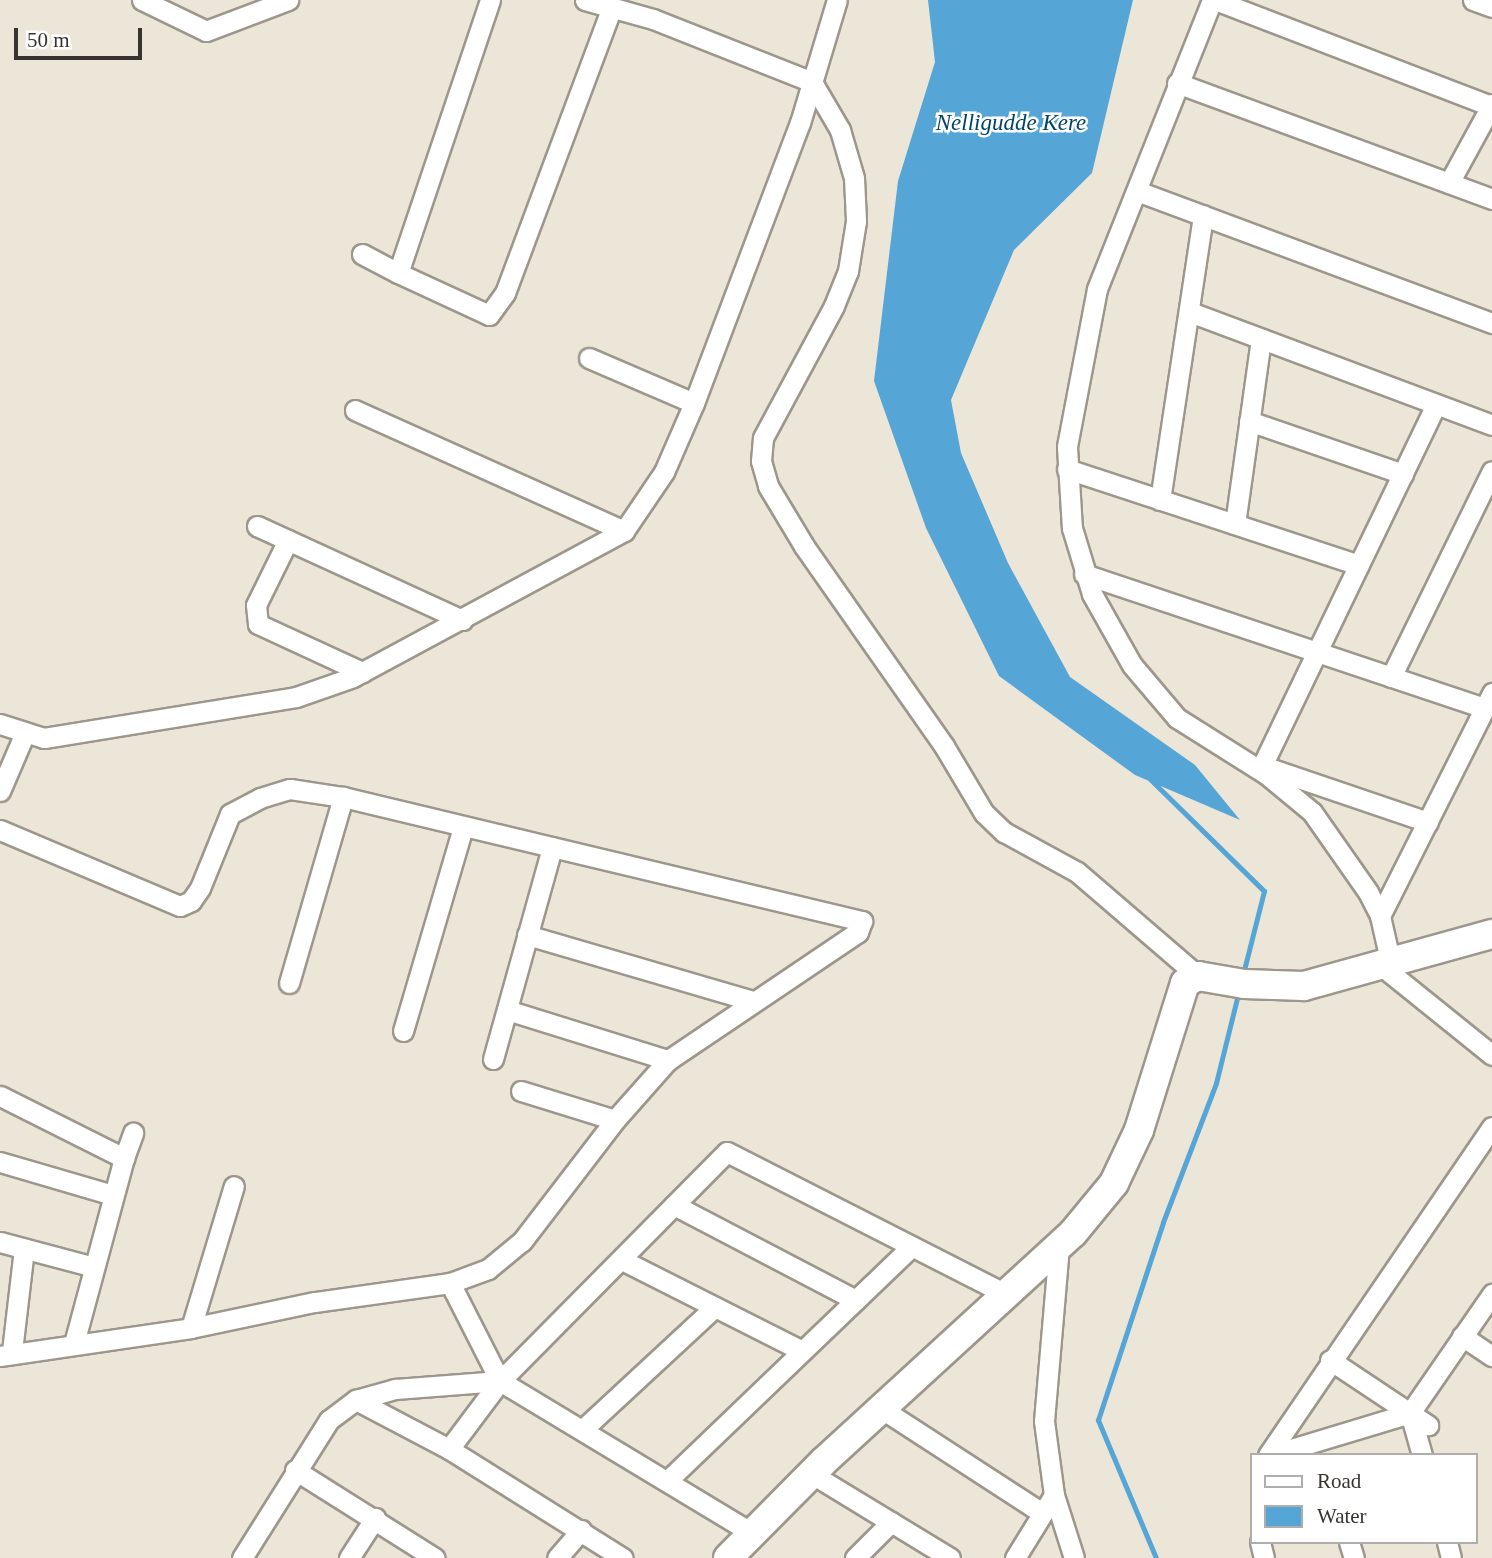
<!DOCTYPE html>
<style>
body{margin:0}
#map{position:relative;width:1492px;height:1558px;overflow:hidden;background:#ece6d9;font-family:Georgia,serif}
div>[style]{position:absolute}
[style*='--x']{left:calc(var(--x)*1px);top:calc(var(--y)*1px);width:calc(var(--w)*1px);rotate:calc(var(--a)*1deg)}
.water>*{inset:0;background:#56a5d7}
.stream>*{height:5px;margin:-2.5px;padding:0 2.5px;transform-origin:2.5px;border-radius:2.5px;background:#56a5d7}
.roads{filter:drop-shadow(2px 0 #9d978b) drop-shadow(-2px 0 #9d978b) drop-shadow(0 2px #9d978b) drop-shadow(0 -2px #9d978b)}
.street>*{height:19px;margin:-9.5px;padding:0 9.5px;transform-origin:9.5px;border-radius:9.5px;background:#fff}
.secondary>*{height:28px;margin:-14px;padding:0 14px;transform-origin:14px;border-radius:14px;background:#fff}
span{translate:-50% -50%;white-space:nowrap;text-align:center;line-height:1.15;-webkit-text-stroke:5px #fff;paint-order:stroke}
.water-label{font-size:23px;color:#014566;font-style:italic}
.legend{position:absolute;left:1250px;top:1453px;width:228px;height:91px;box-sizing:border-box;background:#fff;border:2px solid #afaeac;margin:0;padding:9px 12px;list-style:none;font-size:21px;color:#37342f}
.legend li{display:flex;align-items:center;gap:14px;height:35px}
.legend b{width:35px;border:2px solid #afaeac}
.scale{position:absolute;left:14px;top:28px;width:128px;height:32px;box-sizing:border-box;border:4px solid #37342f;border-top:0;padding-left:9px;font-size:21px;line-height:24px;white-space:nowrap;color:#37342f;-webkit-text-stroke:5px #fff;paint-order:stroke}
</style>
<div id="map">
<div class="water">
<i style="clip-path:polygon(928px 0,1133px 0,1092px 173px,1014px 250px,951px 400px,961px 453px,1008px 563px,1070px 677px,1195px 765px,1240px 820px,1135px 775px,999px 676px,926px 528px,874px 381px,898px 181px,935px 62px)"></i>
</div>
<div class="stream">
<i style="--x:1150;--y:779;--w:160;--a:44.5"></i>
<i style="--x:1264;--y:891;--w:86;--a:104.2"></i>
<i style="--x:1156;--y:1558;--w:150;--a:-112.8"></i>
<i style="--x:1098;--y:1420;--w:208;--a:-71.8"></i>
<i style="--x:1163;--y:1222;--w:149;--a:-69.1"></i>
<i style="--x:1216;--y:1083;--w:96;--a:-76.1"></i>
</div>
<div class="roads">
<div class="street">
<i style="--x:142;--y:0;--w:71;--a:25.8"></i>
<i style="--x:206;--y:31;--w:88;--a:-20.7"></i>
<i style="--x:490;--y:0;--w:288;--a:108.6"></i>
<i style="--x:398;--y:273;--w:100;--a:24.8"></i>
<i style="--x:489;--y:315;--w:27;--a:-54"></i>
<i style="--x:505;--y:293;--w:305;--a:-69.5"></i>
<i style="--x:585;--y:0;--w:71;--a:15.6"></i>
<i style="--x:653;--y:19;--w:171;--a:21.6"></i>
<i style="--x:812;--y:82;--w:56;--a:59.7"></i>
<i style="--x:840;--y:130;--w:50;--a:73.7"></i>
<i style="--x:854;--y:178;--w:43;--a:87.3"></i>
<i style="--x:856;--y:221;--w:51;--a:99.1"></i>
<i style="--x:848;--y:271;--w:38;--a:112"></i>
<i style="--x:834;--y:306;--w:150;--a:118.3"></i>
<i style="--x:763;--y:438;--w:23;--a:95"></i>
<i style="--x:761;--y:461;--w:26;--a:74"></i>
<i style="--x:768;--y:486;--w:70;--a:59"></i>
<i style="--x:804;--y:546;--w:244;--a:55"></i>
<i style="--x:944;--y:746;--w:78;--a:59.2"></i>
<i style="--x:984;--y:813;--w:28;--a:44"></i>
<i style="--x:1004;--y:832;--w:83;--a:28.7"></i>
<i style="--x:1077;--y:872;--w:160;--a:40.7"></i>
<i style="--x:1212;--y:0;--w:311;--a:111.7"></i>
<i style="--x:1097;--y:289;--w:161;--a:100.8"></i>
<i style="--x:1067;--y:447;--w:81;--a:86.5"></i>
<i style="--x:1072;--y:528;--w:69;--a:73.1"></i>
<i style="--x:1092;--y:594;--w:81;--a:60.6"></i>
<i style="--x:1132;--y:665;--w:70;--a:49.7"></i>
<i style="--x:1177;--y:718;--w:105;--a:32.2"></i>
<i style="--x:1266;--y:774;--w:60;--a:39.6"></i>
<i style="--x:1312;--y:812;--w:98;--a:55"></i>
<i style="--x:1368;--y:892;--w:27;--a:63"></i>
<i style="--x:1380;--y:916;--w:49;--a:77.1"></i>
<i style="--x:1215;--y:0;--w:296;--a:21"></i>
<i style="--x:1473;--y:0;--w:20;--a:20"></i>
<i style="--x:1177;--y:83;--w:336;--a:20.2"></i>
<i style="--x:1449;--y:183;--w:90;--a:-61.4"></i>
<i style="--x:1137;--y:191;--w:379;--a:20.4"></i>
<i style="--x:362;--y:254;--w:41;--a:27.8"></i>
<i style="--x:1190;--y:312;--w:322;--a:20.5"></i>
<i style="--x:589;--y:358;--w:114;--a:23.2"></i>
<i style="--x:1249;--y:421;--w:163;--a:19"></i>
<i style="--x:1067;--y:469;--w:307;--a:18.2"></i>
<i style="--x:1160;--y:500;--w:288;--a:-81.4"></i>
<i style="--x:1235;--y:524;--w:187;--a:-82"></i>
<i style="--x:257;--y:526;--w:226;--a:24.6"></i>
<i style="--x:624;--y:531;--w:71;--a:-55.9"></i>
<i style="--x:664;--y:472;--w:75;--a:-66.5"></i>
<i style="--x:694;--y:403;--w:299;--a:-69.3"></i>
<i style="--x:800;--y:123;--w:128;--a:-73.3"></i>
<i style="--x:288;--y:540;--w:72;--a:116.2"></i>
<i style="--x:256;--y:605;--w:19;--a:84"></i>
<i style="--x:258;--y:624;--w:115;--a:24.8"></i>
<i style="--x:1084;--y:574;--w:423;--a:18.5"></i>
<i style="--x:1391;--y:677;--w:229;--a:-63.9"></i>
<i style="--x:0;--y:724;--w:46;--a:17.7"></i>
<i style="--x:44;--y:738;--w:255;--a:-9.2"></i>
<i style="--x:296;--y:697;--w:60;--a:-19.3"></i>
<i style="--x:353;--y:677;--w:308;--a:-28.3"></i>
<i style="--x:624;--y:531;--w:295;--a:-155.8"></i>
<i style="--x:1262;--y:766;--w:401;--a:-64.3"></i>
<i style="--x:1266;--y:767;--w:171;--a:18.8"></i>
<i style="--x:0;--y:791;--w:61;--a:-66.8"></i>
<i style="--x:0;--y:830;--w:195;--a:22.9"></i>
<i style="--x:180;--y:906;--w:12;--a:-24"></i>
<i style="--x:191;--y:901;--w:16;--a:-55"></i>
<i style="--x:200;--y:888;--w:80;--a:-67.9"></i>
<i style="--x:230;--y:814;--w:34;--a:-28"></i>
<i style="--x:260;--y:798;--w:31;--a:-17"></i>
<i style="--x:290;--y:789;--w:54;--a:8.6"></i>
<i style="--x:343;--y:797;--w:534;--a:13.44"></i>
<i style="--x:862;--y:921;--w:12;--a:110"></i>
<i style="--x:858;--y:932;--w:229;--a:146"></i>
<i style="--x:668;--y:1060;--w:80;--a:131.5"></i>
<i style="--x:615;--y:1120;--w:153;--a:127.5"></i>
<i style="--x:522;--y:1241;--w:44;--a:140.5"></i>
<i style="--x:488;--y:1269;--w:40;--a:159.8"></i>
<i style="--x:450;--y:1283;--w:137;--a:172"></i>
<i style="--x:314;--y:1302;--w:126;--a:168.1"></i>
<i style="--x:1380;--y:916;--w:250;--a:-63.3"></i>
<i style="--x:527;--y:935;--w:234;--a:16.3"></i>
<i style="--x:1383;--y:967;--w:140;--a:38.9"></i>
<i style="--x:289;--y:983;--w:194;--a:-73.8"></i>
<i style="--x:507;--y:1010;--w:169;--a:17.3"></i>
<i style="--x:403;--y:1031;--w:213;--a:-73.6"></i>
<i style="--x:493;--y:1059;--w:220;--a:-74.4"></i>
<i style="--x:521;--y:1091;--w:98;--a:17.1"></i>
<i style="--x:0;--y:1096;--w:139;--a:26.6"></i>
<i style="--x:124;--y:1158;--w:192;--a:105.1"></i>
<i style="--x:124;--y:1158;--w:27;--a:-70"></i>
<i style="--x:0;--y:1162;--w:118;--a:16.3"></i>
<i style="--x:674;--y:1205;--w:205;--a:27.6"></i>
<i style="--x:0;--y:1242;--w:97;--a:14.9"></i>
<i style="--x:622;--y:1260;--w:202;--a:26.8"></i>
<i style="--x:450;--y:1283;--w:110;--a:63"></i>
<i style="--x:1462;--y:1336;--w:36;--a:34"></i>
<i style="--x:12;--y:1351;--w:103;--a:-83.3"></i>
<i style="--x:0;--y:1356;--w:193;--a:-8.3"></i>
<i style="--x:191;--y:1328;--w:148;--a:-73.2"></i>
<i style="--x:1330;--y:1360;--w:118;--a:33.6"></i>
<i style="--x:356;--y:1400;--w:105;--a:27.8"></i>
<i style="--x:449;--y:1449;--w:205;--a:32.1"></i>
<i style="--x:882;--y:1409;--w:191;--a:33"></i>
<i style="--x:1410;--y:1413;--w:44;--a:74.1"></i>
<i style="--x:582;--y:1430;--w:181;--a:-42.8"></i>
<i style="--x:449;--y:1449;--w:85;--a:-53.1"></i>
<i style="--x:500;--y:1381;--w:322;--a:-45.3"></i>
<i style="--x:727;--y:1152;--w:315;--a:27"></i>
<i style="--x:1268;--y:1455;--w:397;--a:-55.7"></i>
<i style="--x:1271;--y:1455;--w:145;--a:-16.8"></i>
<i style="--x:1410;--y:1413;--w:145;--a:-55.4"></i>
<i style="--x:295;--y:1470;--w:165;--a:32.2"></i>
<i style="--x:812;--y:1474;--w:92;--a:31.3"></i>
<i style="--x:667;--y:1481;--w:339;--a:-43.8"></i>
<i style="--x:1054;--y:1495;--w:66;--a:72.4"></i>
<i style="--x:1260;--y:1542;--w:16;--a:76"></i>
<i style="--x:1349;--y:1542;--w:17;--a:73"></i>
<i style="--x:1447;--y:1542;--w:16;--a:76"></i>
<i style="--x:242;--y:1558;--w:163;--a:-57.8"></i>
<i style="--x:329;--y:1420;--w:34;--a:-37"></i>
<i style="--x:356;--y:1400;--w:41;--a:-15.8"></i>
<i style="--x:395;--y:1389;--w:105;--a:-4.4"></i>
<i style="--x:500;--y:1381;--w:297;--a:31.1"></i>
<i style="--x:349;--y:1558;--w:48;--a:-57"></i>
<i style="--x:557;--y:1558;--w:37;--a:-49"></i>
<i style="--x:855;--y:1558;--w:51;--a:-45"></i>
<i style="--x:891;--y:1522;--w:69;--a:31.4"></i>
<i style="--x:1015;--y:1558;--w:74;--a:-58.2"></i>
<i style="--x:1054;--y:1495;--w:75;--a:-97.7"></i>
<i style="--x:1044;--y:1421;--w:176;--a:-85.1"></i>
</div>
<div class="secondary">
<i style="--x:728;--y:1558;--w:135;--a:-45.3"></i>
<i style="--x:823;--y:1462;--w:339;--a:-42.5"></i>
<i style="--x:1073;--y:1233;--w:65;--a:-50.6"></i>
<i style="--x:1114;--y:1183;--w:59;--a:-64.7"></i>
<i style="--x:1139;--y:1130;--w:154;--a:-72.6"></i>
<i style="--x:1185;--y:983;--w:15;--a:-28"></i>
<i style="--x:1198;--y:976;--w:47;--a:9.9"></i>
<i style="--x:1244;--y:984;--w:60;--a:1.9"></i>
<i style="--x:1304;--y:986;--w:195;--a:-15.5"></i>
</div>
</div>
<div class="water-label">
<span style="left:1011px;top:123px">Nelligudde Kere</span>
</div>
<ul class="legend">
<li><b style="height:9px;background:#fff"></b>Road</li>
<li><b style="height:19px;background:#56a5d7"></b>Water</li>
</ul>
<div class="scale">50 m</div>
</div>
